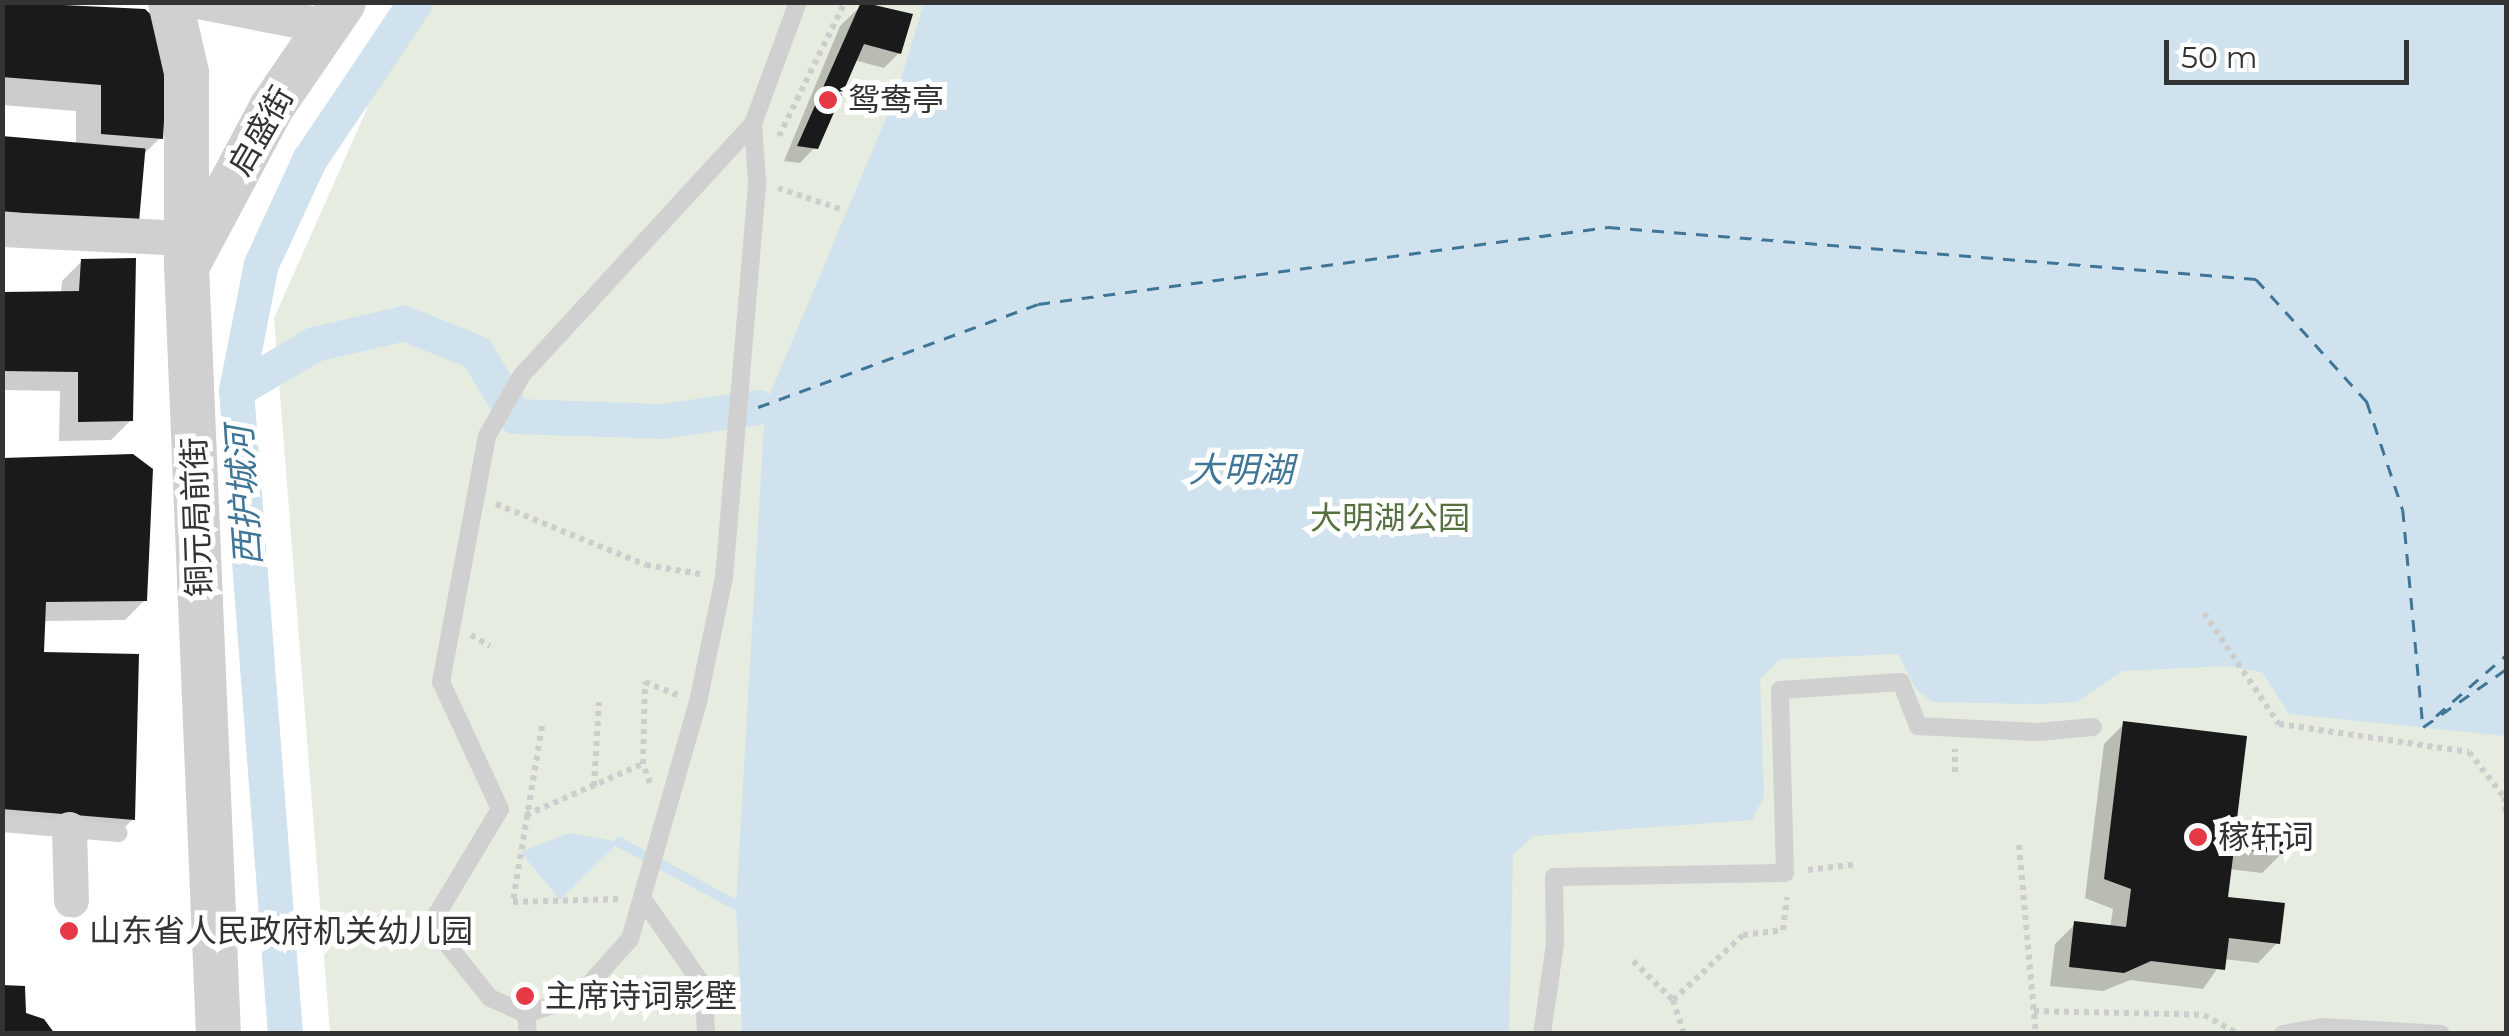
<!DOCTYPE html>
<meta charset="utf-8">
<style>
body{margin:0}
#map{position:relative;width:2509px;height:1036px;overflow:hidden;background:#fff;font-family:Montserrat,"Noto Sans SC",sans-serif}
div>[style]{position:absolute}
[style*='--x']{left:calc(var(--x)*1px);top:calc(var(--y)*1px);width:calc(var(--w)*1px);rotate:calc(var(--a)*1deg)}
.green>*{inset:0;background:#e6ecdf}
.water>*{inset:0;background:#cfe2ee}
.shadow>*{inset:0;background:#0003}
.stream>*{height:10px;margin:-5px;padding:0 5px;transform-origin:5px;border-radius:5px;background:#cfe2ee}
.canal>*{height:35px;margin:-17.5px;padding:0 17.5px;transform-origin:17.5px;border-radius:17.5px;background:#cfe2ee}
.ferry>*{height:2.5px;margin-top:-1.25px;transform-origin:0;background:repeating-linear-gradient(90deg,#3f7597 0 12px,transparent 0 22px)}
.building>*{inset:0;background:#1a1a1a;transform-origin:0 0}
.path>*{height:6px;margin-top:-3px;transform-origin:0;background:repeating-linear-gradient(90deg,#cdcdcd 0 5px,transparent 0 10px)}
.service>*{height:18px;margin:-9px;padding:0 9px;transform-origin:9px;border-radius:9px;background:#d0d0d0}
.minor>*{height:35px;margin:-17.5px;padding:0 17.5px;transform-origin:17.5px;border-radius:17.5px;background:#d0d0d0}
.tertiary>*{height:45px;margin:-22.5px;padding:0 22.5px;transform-origin:22.5px;border-radius:22.5px;background:#d0d0d0}
.dots>*{width:28px;height:28px;translate:-50% -50%;box-sizing:border-box;border:5px solid #fff;border-radius:50%}
span{translate:-50% -50%;white-space:nowrap;text-align:center;line-height:1.15;-webkit-text-stroke:10px #fff;paint-order:stroke}
.poi-label{font-size:32px;color:#333}
.left{translate:0 -50%;text-align:left}
.street-label{font-size:32px;color:#333}
.park-label{font-size:32px;color:#56703f}
.water-label{font-size:35px;color:#3f7597;font-style:italic}
.frame{position:absolute;inset:0;border:5px solid #333;pointer-events:none}
.scale{position:absolute;left:2164px;top:40px;width:245px;height:45px;box-sizing:border-box;border:5px solid #333;border-top:0;padding-left:12px;font-size:30px;line-height:35px;white-space:nowrap;color:#333;-webkit-text-stroke:8px #fff;paint-order:stroke}
</style>
<div id="map">
<div class="green">
<i style="clip-path:polygon(414px 3px,2506px 3px,2506px 1033px,330px 1033px,274px 318px)"></i>
</div>
<div class="water">
<i style="clip-path:polygon(924px 3px,2506px 3px,2506px 736px,2289px 714px,2262px 672px,2227px 666px,2122px 671px,2077px 702px,2035px 704px,1932px 702px,1916px 689px,1898px 654px,1780px 659px,1760px 679px,1764px 796px,1752px 820px,1533px 836px,1513px 855px,1509px 1033px,742px 1033px,736px 905px,765px 406px,897px 92px)"></i>
<i style="clip-path:polygon(569px 833px,619px 842px,560px 900px,521px 852px)"></i>
</div>
<div class="shadow">
<i style="clip-path:polygon(865px 2px,910px 15px,899px 53px,884px 68px,854px 60px,815px 147px,800px 163px,784px 161px,840px 26px)"></i>
<i style="clip-path:polygon(2px 5px,144px 11px,160px 138px,142px 156px,2px 239px,2px 138px,76px 145px,76px 111px,2px 105px)"></i>
<i style="clip-path:polygon(82px 261px,131px 420px,111px 440px,59px 441px,60px 391px,2px 390px,2px 294px,61px 293px,62px 281px)"></i>
<i style="clip-path:polygon(2px 460px,145px 600px,125px 620px,43px 621px,42px 654px,133px 819px,113px 839px,2px 829px)"></i>
<i style="clip-path:polygon(2124px 724px,2234px 821px,2282px 853px,2262px 873px,2229px 869px,2225px 899px,2277px 943px,2258px 963px,2224px 959px,2203px 989px,2130px 980px,2103px 991px,2050px 986px,2055px 944px,2075px 924px,2110px 928px,2113px 909px,2085px 898px,2104px 744px)"></i>
</div>
<div class="stream">
<i style="--x:619;--y:842;--w:133;--a:28.3"></i>
</div>
<div class="canal">
<i style="--x:236;--y:390;--w:91;--a:-30.5"></i>
<i style="--x:314;--y:344;--w:92;--a:-13.1"></i>
<i style="--x:404;--y:323;--w:78;--a:21.9"></i>
<i style="--x:476;--y:352;--w:75;--a:58.6"></i>
<i style="--x:515;--y:416;--w:147;--a:1.9"></i>
<i style="--x:662;--y:421;--w:97;--a:-8.3"></i>
<i style="--x:285;--y:1034;--w:646;--a:-94.35"></i>
<i style="--x:236;--y:390;--w:128;--a:-78.8"></i>
<i style="--x:261;--y:264;--w:115;--a:-65.2"></i>
<i style="--x:309;--y:160;--w:190;--a:-56.1"></i>
</div>
<div class="ferry">
<i style="--x:758;--y:407;--w:298;--a:-20.2"></i>
<i style="--x:1038;--y:304;--w:575;--a:-7.69"></i>
<i style="--x:1608;--y:227;--w:650;--a:4.59"></i>
<i style="--x:2256;--y:279;--w:166;--a:47.9"></i>
<i style="--x:2367;--y:402;--w:114;--a:71.6"></i>
<i style="--x:2403;--y:510;--w:218;--a:84.7"></i>
<i style="--x:2423;--y:727;--w:101;--a:-34.9"></i>
<i style="--x:2436;--y:716;--w:93;--a:-41.1"></i>
</div>
<div class="building">
<i style="clip-path:polygon(2px 2px,145px 9px,169px 32px,163px 139px,101px 134px,101px 85px,2px 77px)"></i>
<i style="clip-path:polygon(861px 2px,913px 14px,901px 54px,864px 44px,818px 149px,797px 146px)"></i>
<i style="left:2px;top:136px;width:144px;height:75px;rotate:5deg"></i>
<i style="clip-path:polygon(136px 258px,133px 421px,78px 422px,78px 372px,2px 371px,2px 292px,79px 291px,81px 259px)"></i>
<i style="clip-path:polygon(133px 454px,153px 469px,147px 601px,46px 602px,44px 652px,139px 654px,135px 820px,2px 809px,2px 458px)"></i>
<i style="clip-path:polygon(2123px 721px,2247px 736px,2237px 819px,2288px 825px,2284px 854px,2234px 849px,2228px 897px,2285px 903px,2280px 944px,2229px 938px,2225px 970px,2151px 961px,2124px 973px,2069px 967px,2074px 921px,2126px 927px,2131px 889px,2104px 879px)"></i>
<i style="clip-path:polygon(2px 985px,25px 986px,26px 1013px,44px 1019px,55px 1034px,2px 1034px)"></i>
</div>
<div class="path">
<i style="--x:914;--y:2;--w:10;--a:0"></i>
<i style="--x:779;--y:136;--w:149;--a:-63.8"></i>
<i style="--x:778;--y:188;--w:69;--a:18.7"></i>
<i style="--x:496;--y:504;--w:162;--a:22.1"></i>
<i style="--x:646;--y:565;--w:55;--a:9.5"></i>
<i style="--x:2204;--y:613;--w:134;--a:56"></i>
<i style="--x:2279;--y:724;--w:192;--a:8.4"></i>
<i style="--x:2469;--y:752;--w:57;--a:52.1"></i>
<i style="--x:2504;--y:797;--w:17;--a:83"></i>
<i style="--x:471;--y:635;--w:22;--a:30"></i>
<i style="--x:542;--y:726;--w:178;--a:99.4"></i>
<i style="--x:513;--y:902;--w:106;--a:-1.6"></i>
<i style="--x:1955;--y:772;--w:23;--a:-90"></i>
<i style="--x:650;--y:783;--w:20;--a:-110"></i>
<i style="--x:643;--y:764;--w:82;--a:-88.6"></i>
<i style="--x:645;--y:682;--w:35;--a:22"></i>
<i style="--x:594;--y:786;--w:84;--a:-86.6"></i>
<i style="--x:526;--y:815;--w:127;--a:-23.7"></i>
<i style="--x:2019;--y:845;--w:190;--a:84.9"></i>
<i style="--x:1808;--y:870;--w:50;--a:-6.8"></i>
<i style="--x:1633;--y:961;--w:56;--a:44.3"></i>
<i style="--x:1673;--y:1000;--w:36;--a:72"></i>
<i style="--x:1673;--y:1000;--w:96;--a:-42.9"></i>
<i style="--x:1743;--y:935;--w:40;--a:-7.1"></i>
<i style="--x:1783;--y:930;--w:33;--a:-83"></i>
<i style="--x:2034;--y:1011;--w:170;--a:1.3"></i>
<i style="--x:2204;--y:1015;--w:39;--a:29"></i>
</div>
<div class="service">
<i style="--x:2;--y:823;--w:117;--a:4.9"></i>
<i style="--x:642;--y:898;--w:108;--a:55.1"></i>
<i style="--x:704;--y:987;--w:47;--a:87.6"></i>
<i style="--x:526;--y:1014;--w:39;--a:-156"></i>
<i style="--x:490;--y:998;--w:95;--a:-128.6"></i>
<i style="--x:431;--y:924;--w:134;--a:-59"></i>
<i style="--x:500;--y:809;--w:140;--a:-114.9"></i>
<i style="--x:441;--y:682;--w:250;--a:-79.4"></i>
<i style="--x:487;--y:436;--w:70;--a:-60.2"></i>
<i style="--x:522;--y:375;--w:341;--a:-47.4"></i>
<i style="--x:528;--y:1034;--w:20;--a:-96"></i>
<i style="--x:526;--y:1014;--w:56;--a:-18.8"></i>
<i style="--x:579;--y:996;--w:76;--a:-48.2"></i>
<i style="--x:630;--y:939;--w:247;--a:-74"></i>
<i style="--x:698;--y:702;--w:127;--a:-78.2"></i>
<i style="--x:724;--y:578;--w:398;--a:-85.2"></i>
<i style="--x:757;--y:181;--w:57;--a:-94"></i>
<i style="--x:753;--y:124;--w:130;--a:-69.8"></i>
<i style="--x:1542;--y:1034;--w:91;--a:-81.8"></i>
<i style="--x:1555;--y:944;--w:67;--a:-90.9"></i>
<i style="--x:1554;--y:877;--w:231;--a:-1"></i>
<i style="--x:1785;--y:873;--w:183;--a:-91.6"></i>
<i style="--x:1780;--y:690;--w:121;--a:-3.8"></i>
<i style="--x:1901;--y:682;--w:47;--a:68.9"></i>
<i style="--x:1918;--y:726;--w:120;--a:2.9"></i>
<i style="--x:2038;--y:732;--w:55;--a:-5.2"></i>
<i style="--x:2283;--y:1034;--w:40;--a:-10"></i>
<i style="--x:2322;--y:1027;--w:119;--a:3.4"></i>
</div>
<div class="minor">
<i style="--x:203;--y:2;--w:126;--a:11"></i>
<i style="--x:2;--y:229;--w:184;--a:2.8"></i>
<i style="--x:69;--y:829;--w:71;--a:88.4"></i>
</div>
<div class="tertiary">
<i style="--x:170;--y:2;--w:72;--a:77.1"></i>
<i style="--x:186;--y:72;--w:193;--a:90"></i>
<i style="--x:186;--y:265;--w:770;--a:87.62"></i>
<i style="--x:190;--y:259;--w:172;--a:-61.9"></i>
<i style="--x:271;--y:107;--w:127;--a:-55.6"></i>
</div>
<div class="dots">
<i style="left:828px;top:100px;background:#e63946"></i>
<i style="left:2198px;top:837px;background:#e63946"></i>
<i style="left:69px;top:931px;background:#e63946"></i>
<i style="left:525px;top:996px;background:#e63946"></i>
</div>
<div class="poi-label">
<span class="left" style="left:848px;top:100px">鸳鸯亭</span>
<span class="left" style="left:2218px;top:837px">稼轩词</span>
<span class="left" style="left:89px;top:931px">山东省人民政府机关幼儿园</span>
<span class="left" style="left:545px;top:996px">主席诗词影壁</span>
</div>
<div class="street-label">
<span style="left:261px;top:131px;rotate:-60deg">启盛街</span>
<span style="left:197px;top:517px;rotate:-92deg">铜元局前街</span>
</div>
<div class="park-label">
<span style="left:1390px;top:518px">大明湖公园</span>
</div>
<div class="water-label">
<span style="left:1241px;top:470px">大明湖</span>
<span style="left:244px;top:496px;rotate:-94deg">西护城河</span>
</div>
<div class="frame"></div>
<div class="scale">50 m</div>
</div>
